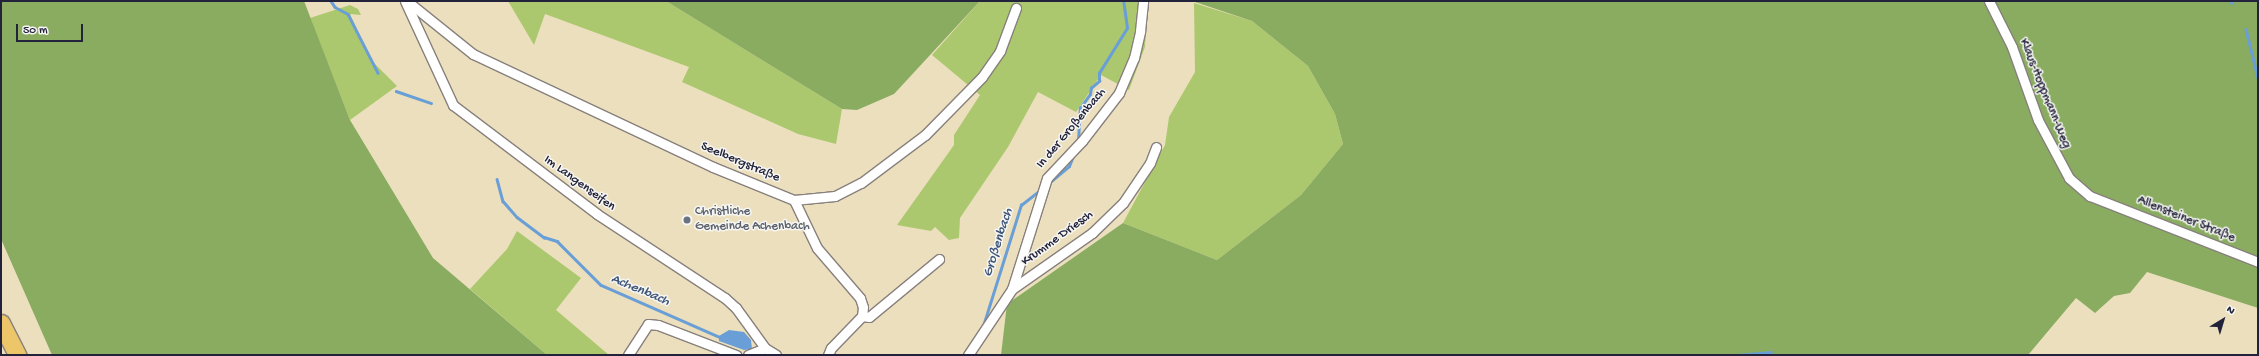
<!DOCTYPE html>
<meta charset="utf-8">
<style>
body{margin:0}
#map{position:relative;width:2259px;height:356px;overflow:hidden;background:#ecdfbe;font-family:"Gochi Hand",sans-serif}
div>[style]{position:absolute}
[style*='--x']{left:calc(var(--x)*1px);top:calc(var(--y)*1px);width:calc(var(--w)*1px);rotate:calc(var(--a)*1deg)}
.green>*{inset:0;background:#acc86e}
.forest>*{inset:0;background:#89ac61}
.water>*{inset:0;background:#699fd6}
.stream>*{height:2.5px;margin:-1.25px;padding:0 1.25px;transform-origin:1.25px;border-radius:1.25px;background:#699fd6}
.roads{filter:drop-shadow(1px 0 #87807c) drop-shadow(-1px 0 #87807c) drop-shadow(0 1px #87807c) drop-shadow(0 -1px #87807c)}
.minor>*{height:9px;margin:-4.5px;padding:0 4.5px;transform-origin:4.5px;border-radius:4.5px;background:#fff}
.motorway>*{height:17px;margin:-8.5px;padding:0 8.5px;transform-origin:8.5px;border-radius:8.5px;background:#ecc669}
.dots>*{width:11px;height:11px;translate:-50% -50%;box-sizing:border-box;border:2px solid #f6f6f2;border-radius:50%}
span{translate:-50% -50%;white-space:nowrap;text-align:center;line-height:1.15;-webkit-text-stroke:3px #f6f6f2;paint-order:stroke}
.street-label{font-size:13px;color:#22223b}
.worship-label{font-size:13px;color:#5b616d}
.left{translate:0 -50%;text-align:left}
.water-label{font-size:14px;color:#3e5479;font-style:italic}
.frame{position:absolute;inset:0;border:2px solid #22223b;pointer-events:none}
.north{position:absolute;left:2203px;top:300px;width:40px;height:40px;-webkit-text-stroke:3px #f6f6f2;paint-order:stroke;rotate:38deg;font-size:11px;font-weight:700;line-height:16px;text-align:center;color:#22223b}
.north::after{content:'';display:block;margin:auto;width:14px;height:18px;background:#22223b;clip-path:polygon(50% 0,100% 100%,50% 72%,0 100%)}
.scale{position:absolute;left:16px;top:24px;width:67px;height:18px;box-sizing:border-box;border:2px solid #22223b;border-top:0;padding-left:5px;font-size:12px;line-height:14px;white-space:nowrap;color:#22223b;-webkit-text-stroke:3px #f6f6f2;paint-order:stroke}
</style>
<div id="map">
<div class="green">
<i style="clip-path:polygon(508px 1px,666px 1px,842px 109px,836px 144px,798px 134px,682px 82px,689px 67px,545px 14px,534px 45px)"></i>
<i style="clip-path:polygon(980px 1px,1148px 1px,1145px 47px,1129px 90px,1101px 75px,1076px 112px,1038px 92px,1008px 147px,960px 218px,959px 238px,949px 240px,935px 227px,931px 231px,897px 225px,954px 145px,954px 135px,980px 95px,932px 55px)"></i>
<i style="clip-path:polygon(1194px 3px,1252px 21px,1308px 66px,1335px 114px,1343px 144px,1301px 195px,1217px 260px,1123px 223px,1165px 145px,1169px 117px,1195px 72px)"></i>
<i style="clip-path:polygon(350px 5px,358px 9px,361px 15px,350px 14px,371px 60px,397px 86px,350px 120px,310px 18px)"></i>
<i style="clip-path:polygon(517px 231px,581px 278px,556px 310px,609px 355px,547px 355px,470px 289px,507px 249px)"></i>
</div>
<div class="forest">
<i style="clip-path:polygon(1px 1px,304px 1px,350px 120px,433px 258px,547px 355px,52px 355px,1px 239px)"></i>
<i style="clip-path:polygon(666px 1px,980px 1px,894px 94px,857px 110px,842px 109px)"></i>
<i style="clip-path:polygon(1192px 1px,2258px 1px,2258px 308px,2147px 272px,2130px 293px,2114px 296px,2095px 313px,2076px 298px,2028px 355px,1001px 355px,1007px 304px,1123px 223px,1217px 260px,1301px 195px,1343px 144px,1335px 114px,1308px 66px,1252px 21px)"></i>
</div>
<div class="water">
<i style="clip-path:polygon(729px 330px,744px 332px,751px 340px,752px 349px,744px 350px,719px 341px,719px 336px)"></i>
</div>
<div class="stream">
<i style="--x:331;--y:1;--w:7;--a:56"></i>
<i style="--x:335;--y:7;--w:15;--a:28"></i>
<i style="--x:348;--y:14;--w:66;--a:63"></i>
<i style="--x:2231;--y:1;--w:2;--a:63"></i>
<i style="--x:2246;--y:29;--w:50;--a:76.2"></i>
<i style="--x:396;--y:91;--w:37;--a:19"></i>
<i style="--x:1078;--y:142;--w:34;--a:-87"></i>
<i style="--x:1080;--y:108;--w:17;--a:-54"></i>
<i style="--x:1090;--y:94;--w:6;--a:-81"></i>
<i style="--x:1091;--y:88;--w:11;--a:-41"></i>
<i style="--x:1099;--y:81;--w:8;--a:-90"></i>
<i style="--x:1099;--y:73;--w:53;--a:-58.1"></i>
<i style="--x:1127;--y:28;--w:27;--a:-98"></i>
<i style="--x:497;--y:179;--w:23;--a:75"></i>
<i style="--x:503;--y:201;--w:21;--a:49"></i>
<i style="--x:517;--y:217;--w:34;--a:37"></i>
<i style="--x:544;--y:237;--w:14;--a:17"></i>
<i style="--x:557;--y:241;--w:62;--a:45"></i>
<i style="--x:601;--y:285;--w:132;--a:23.7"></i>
<i style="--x:1049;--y:183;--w:26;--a:-40"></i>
<i style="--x:1069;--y:166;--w:11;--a:-68"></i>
<i style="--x:983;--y:326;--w:127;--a:-72.6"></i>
<i style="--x:1021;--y:205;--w:24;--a:-38"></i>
<i style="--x:1737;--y:355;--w:34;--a:-5"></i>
</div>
<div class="roads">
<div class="minor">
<i style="--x:405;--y:1;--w:115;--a:65.2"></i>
<i style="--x:453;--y:105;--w:181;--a:37.1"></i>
<i style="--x:597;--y:214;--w:153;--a:33.3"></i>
<i style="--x:725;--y:298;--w:15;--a:42"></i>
<i style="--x:736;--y:308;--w:49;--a:54.1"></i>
<i style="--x:765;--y:348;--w:13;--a:32"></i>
<i style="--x:407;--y:1;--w:85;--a:38.8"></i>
<i style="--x:473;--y:54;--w:265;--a:25.2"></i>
<i style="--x:713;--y:167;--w:87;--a:22.2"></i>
<i style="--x:794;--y:200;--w:41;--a:-5.6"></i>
<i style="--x:835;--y:196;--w:29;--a:-27"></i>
<i style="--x:861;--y:183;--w:80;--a:-36.9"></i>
<i style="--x:925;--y:135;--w:81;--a:-45.5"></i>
<i style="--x:982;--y:77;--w:32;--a:-55"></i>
<i style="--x:1000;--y:51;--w:46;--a:-69.6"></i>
<i style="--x:1989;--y:1;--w:51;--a:63.4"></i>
<i style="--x:2012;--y:47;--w:77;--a:70.4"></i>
<i style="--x:2038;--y:120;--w:66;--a:61.9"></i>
<i style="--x:2069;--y:178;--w:28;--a:41"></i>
<i style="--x:2090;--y:196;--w:180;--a:21.4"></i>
<i style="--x:794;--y:200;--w:53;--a:64.4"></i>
<i style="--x:817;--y:248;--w:66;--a:49.3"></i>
<i style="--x:860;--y:298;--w:9;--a:72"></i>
<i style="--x:863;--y:307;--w:9;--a:96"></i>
<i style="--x:862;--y:316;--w:45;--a:134.1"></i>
<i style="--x:831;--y:348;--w:8;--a:113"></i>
<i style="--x:1012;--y:289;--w:98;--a:-35"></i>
<i style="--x:1092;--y:233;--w:43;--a:-44.1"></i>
<i style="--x:1123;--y:203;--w:48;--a:-56"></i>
<i style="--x:1150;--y:163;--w:17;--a:-69"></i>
<i style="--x:862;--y:316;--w:7;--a:8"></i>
<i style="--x:869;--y:317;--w:91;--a:-39.6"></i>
<i style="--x:628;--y:355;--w:37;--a:-57"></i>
<i style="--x:648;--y:324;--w:10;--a:6"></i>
<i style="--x:658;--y:325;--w:84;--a:21"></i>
<i style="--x:748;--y:355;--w:18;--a:-22"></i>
<i style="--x:968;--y:355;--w:79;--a:-56.3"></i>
<i style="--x:1012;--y:289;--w:116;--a:-72.5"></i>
<i style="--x:1047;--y:178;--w:51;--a:-46.6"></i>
<i style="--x:1082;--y:141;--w:61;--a:-52.4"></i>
<i style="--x:1119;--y:93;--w:38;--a:-67"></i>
<i style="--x:1134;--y:58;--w:28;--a:-77"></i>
<i style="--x:1140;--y:31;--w:30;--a:-84"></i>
</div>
<div class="motorway">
<i style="--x:1;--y:323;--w:36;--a:63"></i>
</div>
</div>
<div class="dots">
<i style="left:687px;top:220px;background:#6b7280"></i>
</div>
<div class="street-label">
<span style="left:2044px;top:94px;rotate:68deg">Klaus-Hoppmann-Weg</span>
<span style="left:1072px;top:129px;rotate:-50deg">In der Großenbach</span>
<span style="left:740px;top:163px;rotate:23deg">Seelbergstraße</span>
<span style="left:579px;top:184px;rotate:36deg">Im Langenseifen</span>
<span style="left:2186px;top:220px;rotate:22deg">Allensteiner Straße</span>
<span style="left:1058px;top:239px;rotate:-36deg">Krumme Driesch</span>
</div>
<div class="worship-label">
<span class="left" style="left:695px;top:220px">Christliche<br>Gemeinde Achenbach</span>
</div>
<div class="water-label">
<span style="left:999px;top:243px;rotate:-72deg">Großenbach</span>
<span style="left:640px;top:291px;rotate:23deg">Achenbach</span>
</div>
<div class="frame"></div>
<div class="north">N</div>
<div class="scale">50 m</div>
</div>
